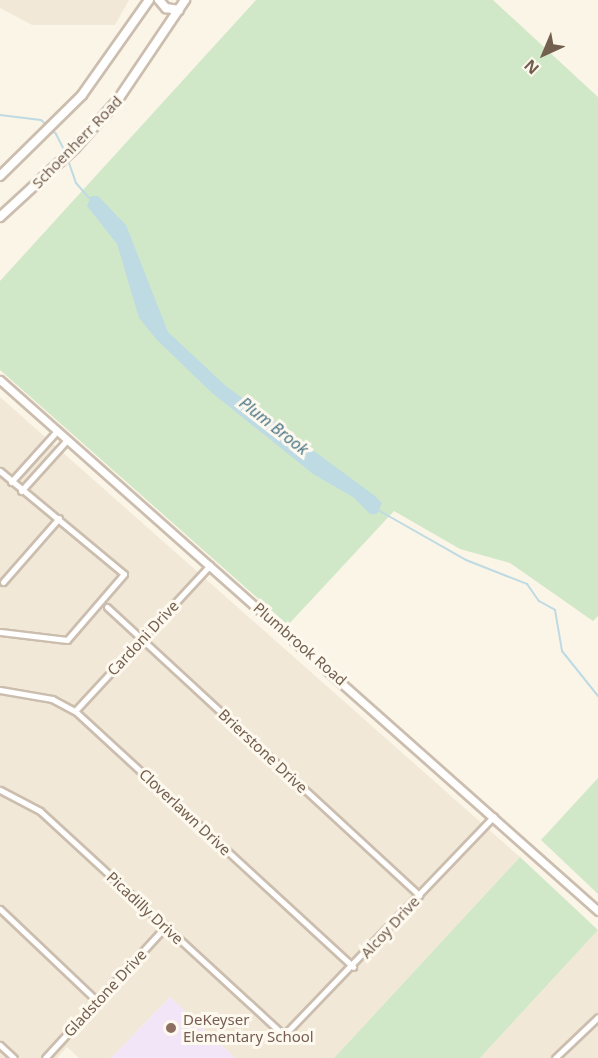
<!DOCTYPE html>
<style>
body{margin:0}
#map{position:relative;width:598px;height:1058px;overflow:hidden;background:#fbf5e8;font-family:"Noto Sans",sans-serif}
div>[style]{position:absolute}
[style*='--x']{left:calc(var(--x)*1px);top:calc(var(--y)*1px);width:calc(var(--w)*1px);rotate:calc(var(--a)*1deg)}
.residential>*{inset:0;background:#f2e8d7}
.education>*{inset:0;background:#f2e5f7}
.green>*{inset:0;background:#d1e8c8}
.water>*{inset:0;background:#bedae3}
.stream>*{height:2px;margin:-1px;padding:0 1px;transform-origin:1px;border-radius:1px;background:#bedae3}
.roads{filter:drop-shadow(2px 0 #ccbeaf) drop-shadow(-2px 0 #ccbeaf) drop-shadow(0 2px #ccbeaf) drop-shadow(0 -2px #ccbeaf)}
.minor>*{height:5px;margin:-2.5px;padding:0 2.5px;transform-origin:2.5px;border-radius:2.5px;background:#fff}
.tertiary>*{height:7px;margin:-3.5px;padding:0 3.5px;transform-origin:3.5px;border-radius:3.5px;background:#fff}
.secondary>*{height:8px;margin:-4px;padding:0 4px;transform-origin:4px;border-radius:4px;background:#fff}
.dots>*{width:16px;height:16px;translate:-50% -50%;box-sizing:border-box;border:3px solid #fef9ef;border-radius:50%}
span{translate:-50% -50%;white-space:nowrap;text-align:center;line-height:1.15;-webkit-text-stroke:6px #fef9ef;paint-order:stroke}
.street-label{font-size:15px;color:#735f4e}
.education-label{font-size:15px;color:#785e54}
.left{translate:0 -50%;text-align:left}
.water-label{font-size:16px;color:#4a7485;font-style:italic}
.north{position:absolute;left:514px;top:24px;width:60px;height:60px;-webkit-text-stroke:4px #fef9ef;paint-order:stroke;rotate:224deg;font-size:16px;font-weight:700;line-height:24px;text-align:center;color:#735f4e}
.north::after{content:'';display:block;margin:auto;width:21px;height:27px;background:#735f4e;clip-path:polygon(50% 0,100% 100%,50% 72%,0 100%)}
</style>
<div id="map">
<div class="residential">
<i style="clip-path:polygon(0 0,129px 0,115px 25px,32px 25px,0 8px)"></i>
<i style="clip-path:polygon(0 397px,520px 857px,334px 1058px,235px 1058px,170px 997px,111px 1058px,79px 1058px,67px 1047px,57px 1058px,0 1058px)"></i>
<i style="clip-path:polygon(598px 930px,598px 1058px,480px 1058px)"></i>
</div>
<div class="education">
<i style="clip-path:polygon(170px 997px,235px 1058px,111px 1058px)"></i>
</div>
<div class="green">
<i style="clip-path:polygon(256px 0,493px 0,598px 97px,598px 616px,593px 621px,510px 563px,460px 549px,394px 511px,288px 625px,0 370px,0 281px)"></i>
<i style="clip-path:polygon(598px 778px,598px 894px,541px 840px)"></i>
<i style="clip-path:polygon(520px 857px,598px 930px,480px 1058px,334px 1058px)"></i>
</div>
<div class="water">
<i style="clip-path:polygon(91px 196px,98px 196px,126px 225px,168px 332px,226px 386px,375px 496px,382px 503px,377px 514px,370px 514px,353px 497px,313px 474px,211px 392px,157px 340px,139px 318px,117px 244px,87px 206px)"></i>
</div>
<div class="stream">
<i style="--x:0;--y:115;--w:41;--a:7"></i>
<i style="--x:41;--y:120;--w:21;--a:43"></i>
<i style="--x:56;--y:134;--w:22;--a:63"></i>
<i style="--x:68;--y:160;--w:24;--a:71"></i>
<i style="--x:76;--y:183;--w:20;--a:49"></i>
<i style="--x:378;--y:510;--w:101;--a:29.6"></i>
<i style="--x:466;--y:560;--w:66;--a:21.5"></i>
<i style="--x:527;--y:584;--w:21;--a:55"></i>
<i style="--x:539;--y:601;--w:18;--a:29"></i>
<i style="--x:555;--y:610;--w:42;--a:80.3"></i>
<i style="--x:562;--y:651;--w:58;--a:51.3"></i>
</div>
<div class="roads">
<div class="minor">
<i style="--x:0;--y:471;--w:161;--a:39.7"></i>
<i style="--x:124;--y:574;--w:87;--a:130.8"></i>
<i style="--x:67;--y:640;--w:67;--a:-173.2"></i>
<i style="--x:11;--y:482;--w:69;--a:-48"></i>
<i style="--x:21;--y:491;--w:69;--a:-48"></i>
<i style="--x:3;--y:582;--w:85;--a:-48.8"></i>
<i style="--x:107;--y:607;--w:425;--a:42.7"></i>
<i style="--x:0;--y:690;--w:53;--a:9.8"></i>
<i style="--x:52;--y:699;--w:26;--a:28"></i>
<i style="--x:75;--y:711;--w:378;--a:42.6"></i>
<i style="--x:75;--y:711;--w:199;--a:-47.2"></i>
<i style="--x:0;--y:790;--w:45;--a:27.7"></i>
<i style="--x:40;--y:811;--w:331;--a:42.6"></i>
<i style="--x:284;--y:1035;--w:303;--a:-46.2"></i>
<i style="--x:0;--y:909;--w:134;--a:43.5"></i>
<i style="--x:0;--y:1045;--w:19;--a:43"></i>
<i style="--x:45;--y:1058;--w:178;--a:-47.5"></i>
<i style="--x:555;--y:1058;--w:59;--a:-43.6"></i>
</div>
<div class="tertiary">
<i style="--x:0;--y:380;--w:800;--a:41.6"></i>
</div>
<div class="secondary">
<i style="--x:159;--y:0;--w:11;--a:49"></i>
<i style="--x:166;--y:8;--w:13;--a:9"></i>
<i style="--x:0;--y:176;--w:115;--a:-44.6"></i>
<i style="--x:82;--y:95;--w:116;--a:-54.8"></i>
<i style="--x:0;--y:217;--w:102;--a:-42.6"></i>
<i style="--x:75;--y:148;--w:63;--a:-48.2"></i>
<i style="--x:117;--y:101;--w:122;--a:-56"></i>
</div>
</div>
<div class="dots">
<i style="left:171px;top:1028px;background:#8d6e63"></i>
</div>
<div class="street-label">
<span style="left:77px;top:142px;rotate:-46deg">Schoenherr Road</span>
<span style="left:143px;top:638px;rotate:-47deg">Cardoni Drive</span>
<span style="left:300px;top:644px;rotate:41deg">Plumbrook Road</span>
<span style="left:263px;top:751px;rotate:43deg">Brierstone Drive</span>
<span style="left:185px;top:812px;rotate:43deg">Cloverlawn Drive</span>
<span style="left:145px;top:908px;rotate:43deg">Picadilly Drive</span>
<span style="left:390px;top:927px;rotate:-47deg">Alcoy Drive</span>
<span style="left:105px;top:993px;rotate:-47deg">Gladstone Drive</span>
</div>
<div class="education-label">
<span class="left" style="left:183px;top:1028px">DeKeyser<br>Elementary School</span>
</div>
<div class="water-label">
<span style="left:274px;top:426px;rotate:38deg">Plum Brook</span>
</div>
<div class="north">N</div>
</div>
